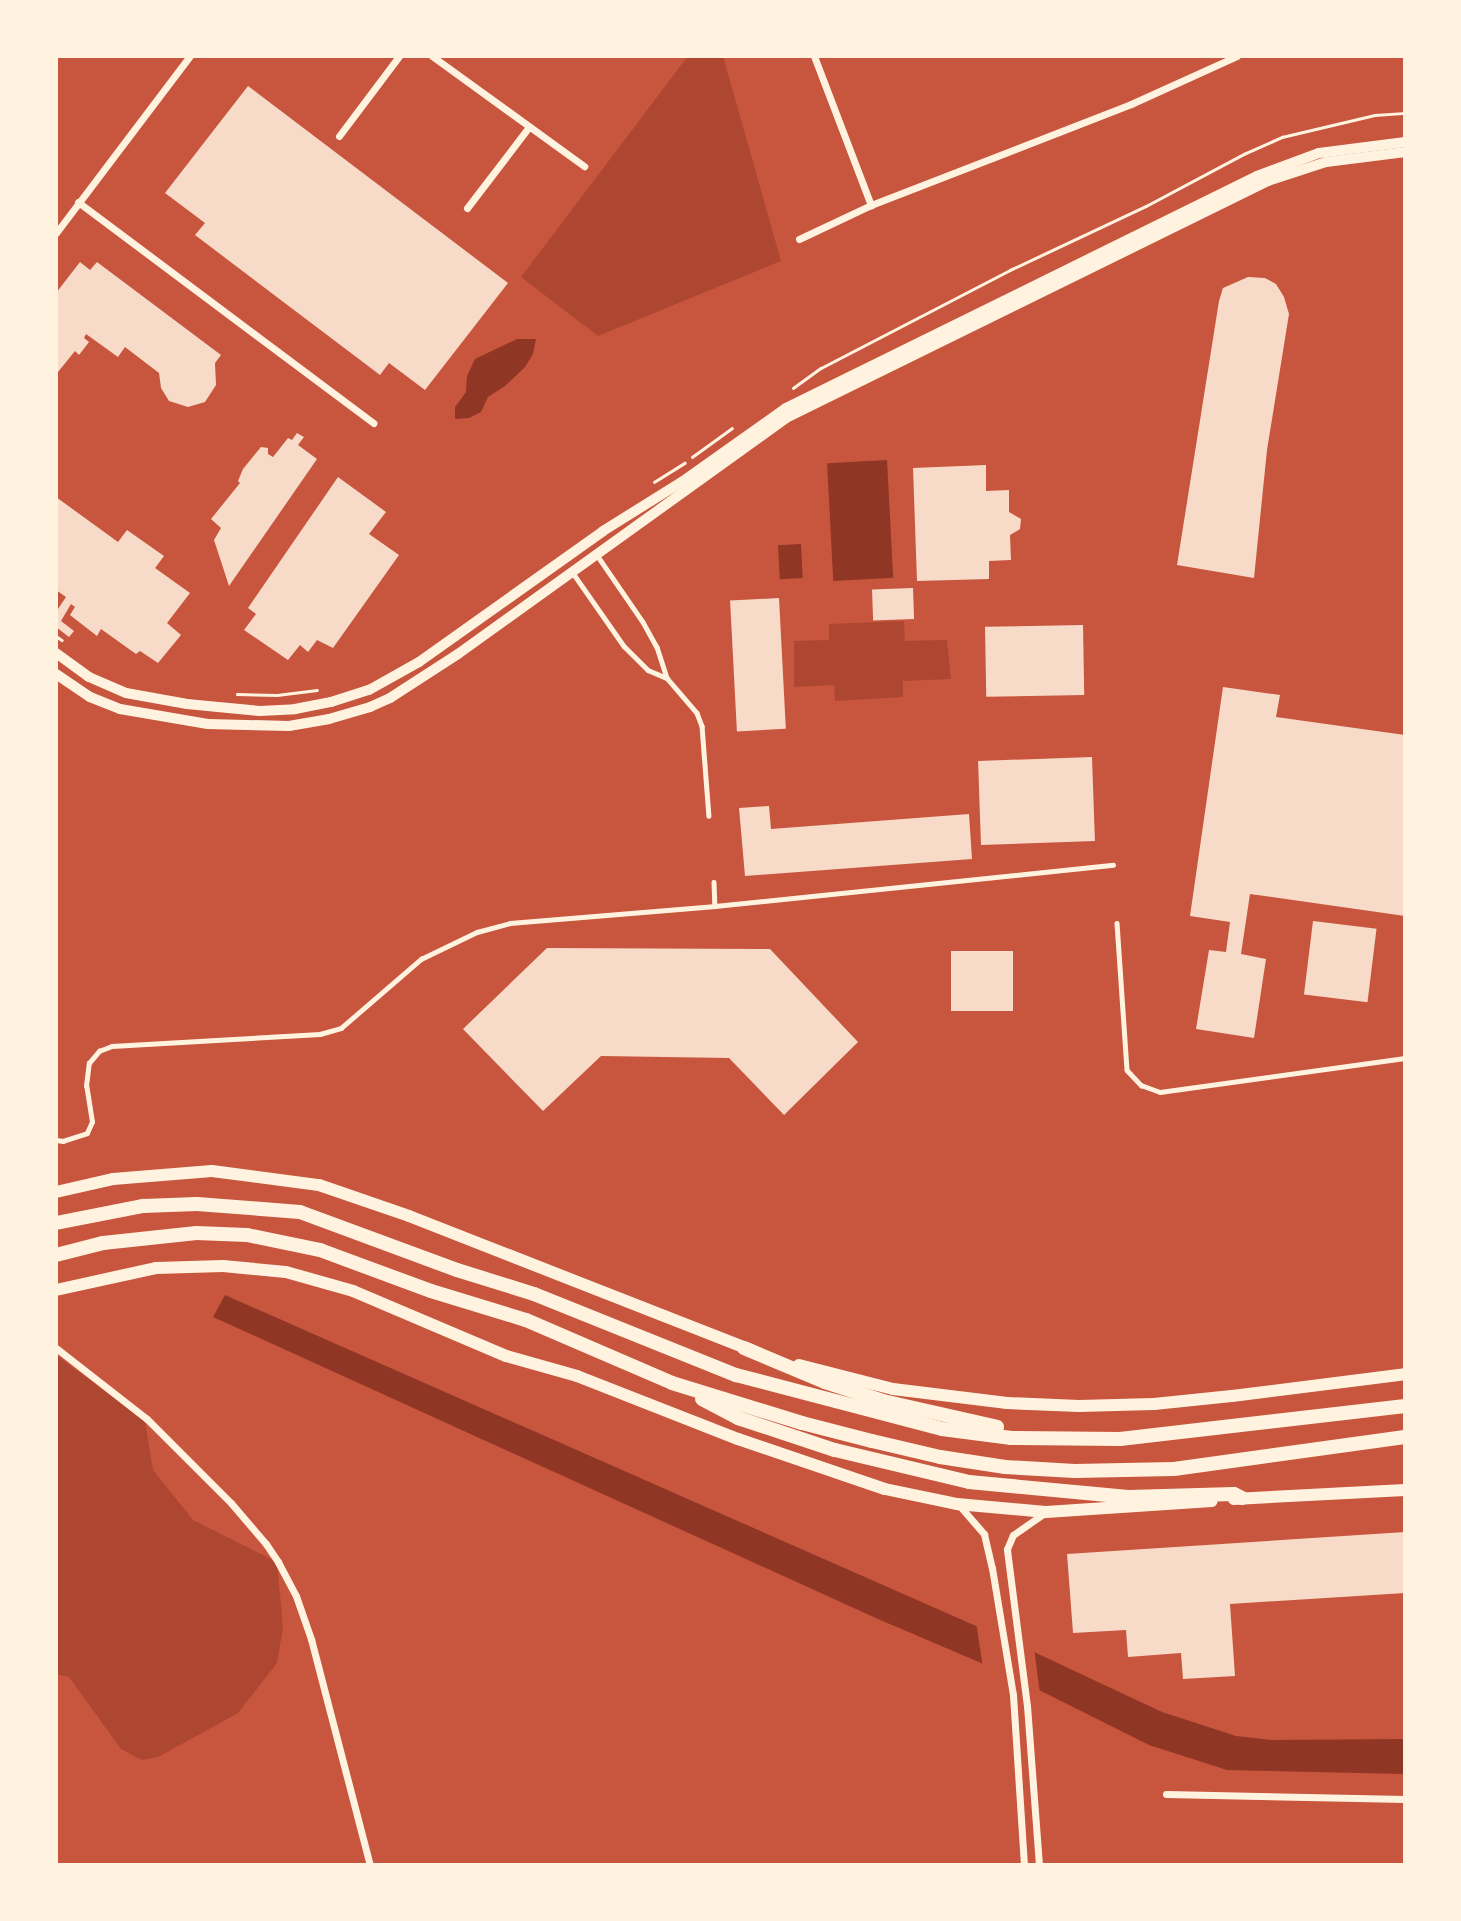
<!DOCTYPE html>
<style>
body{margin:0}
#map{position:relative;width:1461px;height:1921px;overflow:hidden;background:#c8553d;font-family:"Fira Sans Condensed",sans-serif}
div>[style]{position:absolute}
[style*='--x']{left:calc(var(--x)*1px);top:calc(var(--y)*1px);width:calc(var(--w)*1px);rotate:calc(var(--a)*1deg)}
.green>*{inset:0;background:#ae4732}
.water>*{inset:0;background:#8f3625;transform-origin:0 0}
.pier>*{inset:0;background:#c8553d}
.building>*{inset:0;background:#f7dbc8;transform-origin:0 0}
.path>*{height:2.5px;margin:-1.25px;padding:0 1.25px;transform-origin:1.25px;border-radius:1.25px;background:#fff3e0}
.service>*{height:4.5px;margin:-2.25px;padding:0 2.25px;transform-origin:2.25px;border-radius:2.25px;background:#fff3e0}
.minor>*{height:7px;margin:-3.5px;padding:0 3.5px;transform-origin:3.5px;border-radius:3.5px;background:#fff3e0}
.tertiary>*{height:10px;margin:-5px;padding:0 5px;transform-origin:5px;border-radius:5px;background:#fff3e0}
.primary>*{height:12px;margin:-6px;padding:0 6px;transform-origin:6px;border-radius:6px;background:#fff3e0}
.trunk>*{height:14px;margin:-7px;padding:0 7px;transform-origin:7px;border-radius:7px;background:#fff3e0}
span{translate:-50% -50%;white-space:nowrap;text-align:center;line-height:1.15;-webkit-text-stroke:6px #fff3e0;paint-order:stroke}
.frame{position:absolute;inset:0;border:58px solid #fff3e0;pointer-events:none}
</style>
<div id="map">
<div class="green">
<i style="clip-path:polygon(688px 56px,723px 56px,781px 261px,598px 336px,521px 277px)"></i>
<i style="clip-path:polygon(904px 621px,905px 641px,947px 640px,951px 679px,903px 681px,903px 697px,835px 701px,834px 685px,794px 687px,794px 641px,829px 640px,829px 624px)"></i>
<i style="clip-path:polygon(56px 1355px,145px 1421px,153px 1470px,193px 1520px,277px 1562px,283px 1627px,277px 1663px,238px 1713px,158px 1757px,142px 1760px,121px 1749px,69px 1677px,56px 1674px)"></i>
</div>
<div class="water">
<i style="clip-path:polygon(517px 339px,536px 339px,533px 354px,525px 367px,505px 386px,488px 397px,481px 412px,469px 418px,455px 419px,455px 407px,466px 392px,467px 376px,475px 359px)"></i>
<i style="left:887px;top:460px;width:118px;height:60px;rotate:87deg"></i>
<i style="left:801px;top:544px;width:34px;height:23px;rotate:87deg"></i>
<i style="clip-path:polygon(225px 1295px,1019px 1645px,1162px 1712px,1236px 1736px,1272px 1740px,1405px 1739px,1405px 1774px,1227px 1770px,1149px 1745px,1007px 1674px,878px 1619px,213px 1317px)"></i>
</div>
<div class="pier">
<i style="clip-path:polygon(976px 1622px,1034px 1648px,1040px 1694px,983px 1668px)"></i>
</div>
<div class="building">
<i style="clip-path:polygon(248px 86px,508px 283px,425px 390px,389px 363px,380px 375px,195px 235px,205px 223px,165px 193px)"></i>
<i style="clip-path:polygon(80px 262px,90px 270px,97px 262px,221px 355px,215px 363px,216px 385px,205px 402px,188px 407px,169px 401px,161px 388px,159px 373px,125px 347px,118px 357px,86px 334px,84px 338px,89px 342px,79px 355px,75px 351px,58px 372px,56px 370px,56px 293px)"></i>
<i style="clip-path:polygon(1248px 277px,1265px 278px,1276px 284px,1284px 297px,1289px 314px,1267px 450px,1254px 578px,1177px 565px,1219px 301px,1223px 288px)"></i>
<i style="clip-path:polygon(297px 433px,304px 437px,298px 445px,317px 459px,229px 586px,214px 540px,221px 528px,211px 519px,240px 483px,238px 481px,243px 469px,261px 447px,268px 448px,268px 454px,273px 457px,288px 438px,292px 440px)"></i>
<i style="clip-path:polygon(986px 465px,986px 491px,1009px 490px,1009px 512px,1021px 519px,1020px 529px,1010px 535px,1011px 560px,989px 561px,989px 579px,917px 581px,913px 468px)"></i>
<i style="clip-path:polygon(338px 477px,386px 512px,369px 534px,399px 555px,333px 648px,317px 640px,308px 652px,300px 645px,288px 660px,244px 630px,256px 614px,248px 608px)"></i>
<i style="clip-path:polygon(56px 497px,118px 542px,127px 530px,164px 556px,155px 568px,190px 593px,167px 623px,181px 635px,158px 663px,140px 651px,136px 654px,101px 629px,97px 636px,70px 615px,75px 607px,71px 604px,61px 621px,74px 631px,69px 637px,56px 627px,56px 612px,66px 597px,56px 590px)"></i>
<i style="left:913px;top:588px;width:31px;height:41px;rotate:88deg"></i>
<i style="left:779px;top:598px;width:131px;height:49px;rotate:87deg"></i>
<i style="left:1083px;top:625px;width:70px;height:98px;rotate:89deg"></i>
<i style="clip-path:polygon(1223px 687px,1280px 695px,1276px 717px,1405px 735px,1405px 916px,1250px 894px,1241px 954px,1266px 959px,1254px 1038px,1196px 1029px,1209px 950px,1226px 952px,1230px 922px,1190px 916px)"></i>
<i style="left:1092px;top:757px;width:84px;height:114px;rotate:88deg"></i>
<i style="clip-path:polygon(769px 806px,771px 829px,969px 814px,972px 859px,745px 876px,739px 808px)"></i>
<i style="left:1313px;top:921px;width:64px;height:74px;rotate:7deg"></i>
<i style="clip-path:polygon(547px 948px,770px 949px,858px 1042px,784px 1115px,729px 1058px,601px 1056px,543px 1111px,463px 1029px)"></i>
<i style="left:951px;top:951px;width:62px;height:60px"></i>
<i style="clip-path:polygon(1405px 1532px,1405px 1593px,1230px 1604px,1235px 1676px,1183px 1679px,1181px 1653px,1128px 1657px,1126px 1630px,1073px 1633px,1067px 1554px)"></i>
</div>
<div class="path">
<i style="--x:793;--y:388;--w:34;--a:-36"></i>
<i style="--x:821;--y:368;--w:213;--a:-27.4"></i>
<i style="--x:1010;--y:270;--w:150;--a:-25.2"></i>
<i style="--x:1146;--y:206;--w:111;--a:-28"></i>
<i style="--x:1244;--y:154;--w:42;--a:-24.1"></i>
<i style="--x:1282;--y:137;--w:96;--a:-13.3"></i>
<i style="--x:1375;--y:115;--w:30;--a:-4"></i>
<i style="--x:692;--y:457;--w:49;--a:-35.9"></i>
<i style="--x:654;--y:482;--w:36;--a:-32"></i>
<i style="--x:56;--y:636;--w:7;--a:34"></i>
<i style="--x:237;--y:694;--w:40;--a:1.4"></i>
<i style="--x:277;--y:695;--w:40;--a:-7.1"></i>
</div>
<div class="service">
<i style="--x:597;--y:555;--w:81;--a:55.5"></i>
<i style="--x:643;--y:622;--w:29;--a:61"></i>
<i style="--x:657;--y:647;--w:32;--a:72"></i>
<i style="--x:573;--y:573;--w:89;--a:55.1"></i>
<i style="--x:624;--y:646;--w:34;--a:45"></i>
<i style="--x:648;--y:670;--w:21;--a:23"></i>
<i style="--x:667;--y:678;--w:46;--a:49.4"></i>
<i style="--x:697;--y:713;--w:14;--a:69"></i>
<i style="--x:702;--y:726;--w:90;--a:85.6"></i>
<i style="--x:714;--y:882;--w:24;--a:88"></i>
<i style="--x:1117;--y:923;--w:147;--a:86.1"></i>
<i style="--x:1127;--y:1070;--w:21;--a:47"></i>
<i style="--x:1141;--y:1085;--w:20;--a:20"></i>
<i style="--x:1160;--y:1092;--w:247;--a:-7.9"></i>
<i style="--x:56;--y:1140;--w:7;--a:8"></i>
<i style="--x:63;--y:1141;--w:25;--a:-18"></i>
<i style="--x:87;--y:1133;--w:12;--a:-66"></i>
<i style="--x:92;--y:1122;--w:36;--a:-99"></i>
<i style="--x:86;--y:1086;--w:23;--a:-83"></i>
<i style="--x:89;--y:1063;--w:16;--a:-50"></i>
<i style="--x:99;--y:1051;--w:14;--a:-21"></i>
<i style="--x:112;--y:1046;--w:208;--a:-3.3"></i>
<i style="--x:320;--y:1034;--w:22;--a:-16"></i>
<i style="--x:341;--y:1028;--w:106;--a:-40.8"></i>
<i style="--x:421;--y:959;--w:62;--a:-25.7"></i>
<i style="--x:477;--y:932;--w:34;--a:-15"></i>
<i style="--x:510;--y:923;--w:206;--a:-4.7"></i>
<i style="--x:715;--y:906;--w:400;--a:-5.9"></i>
</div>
<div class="minor">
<i style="--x:432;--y:56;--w:188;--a:35.9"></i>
<i style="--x:814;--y:56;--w:160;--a:69.1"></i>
<i style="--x:339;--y:136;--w:100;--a:-53.1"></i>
<i style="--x:78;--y:202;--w:369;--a:36.8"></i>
<i style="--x:467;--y:208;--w:102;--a:-52.6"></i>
<i style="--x:56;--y:233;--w:222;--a:-52.9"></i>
<i style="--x:799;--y:239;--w:80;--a:-25.3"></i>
<i style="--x:871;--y:205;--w:279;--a:-21.2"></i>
<i style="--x:1131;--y:104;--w:116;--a:-24.4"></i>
<i style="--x:56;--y:1348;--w:115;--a:38"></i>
<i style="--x:147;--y:1419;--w:119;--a:45"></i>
<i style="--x:231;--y:1503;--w:54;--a:49.5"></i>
<i style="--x:266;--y:1544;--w:22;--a:56"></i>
<i style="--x:278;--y:1562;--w:38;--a:62"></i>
<i style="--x:296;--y:1596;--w:46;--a:70.8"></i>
<i style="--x:311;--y:1639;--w:234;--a:75.4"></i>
<i style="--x:958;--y:1504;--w:40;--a:49"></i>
<i style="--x:984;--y:1534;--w:35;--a:77"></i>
<i style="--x:992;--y:1568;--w:129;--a:80.6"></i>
<i style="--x:1013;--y:1695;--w:170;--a:86.3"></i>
<i style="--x:1166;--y:1794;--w:239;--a:1.2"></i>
<i style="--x:1039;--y:1865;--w:159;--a:-94.3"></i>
<i style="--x:1027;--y:1706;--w:158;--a:-97.3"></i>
<i style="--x:1007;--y:1549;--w:15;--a:-67"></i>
<i style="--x:1013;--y:1535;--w:37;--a:-35"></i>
</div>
<div class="tertiary">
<i style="--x:56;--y:653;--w:41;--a:36"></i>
<i style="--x:89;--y:677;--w:40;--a:23.4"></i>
<i style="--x:126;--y:693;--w:62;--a:10.2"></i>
<i style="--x:187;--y:704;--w:73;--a:5.5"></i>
<i style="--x:260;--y:711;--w:35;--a:-3"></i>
<i style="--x:295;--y:709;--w:37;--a:-11"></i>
<i style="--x:331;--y:702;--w:40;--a:-18"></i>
<i style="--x:369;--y:690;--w:57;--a:-29.2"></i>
<i style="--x:419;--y:662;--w:226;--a:-35.4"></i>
<i style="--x:603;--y:531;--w:94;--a:-32"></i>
<i style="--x:683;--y:481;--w:126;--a:-35.3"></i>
<i style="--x:786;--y:408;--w:525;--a:-26.22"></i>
<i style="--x:1257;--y:176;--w:66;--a:-20.4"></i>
<i style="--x:1319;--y:153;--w:87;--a:-7.3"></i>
<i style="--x:56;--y:674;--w:41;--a:34.1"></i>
<i style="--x:90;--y:697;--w:32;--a:22"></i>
<i style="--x:120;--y:709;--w:89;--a:9.7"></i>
<i style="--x:208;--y:724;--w:81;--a:1.4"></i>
<i style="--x:289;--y:726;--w:41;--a:-9.9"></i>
<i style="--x:329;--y:719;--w:43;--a:-16.3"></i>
<i style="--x:370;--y:707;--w:22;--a:-24"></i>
<i style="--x:390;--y:698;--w:81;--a:-32.9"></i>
<i style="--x:458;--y:654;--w:404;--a:-35.7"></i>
<i style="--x:786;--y:418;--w:537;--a:-26.18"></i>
<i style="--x:1268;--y:181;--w:61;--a:-18.1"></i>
<i style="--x:1326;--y:162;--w:80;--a:-7.2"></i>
</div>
<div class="primary">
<i style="--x:56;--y:1192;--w:58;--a:-12.8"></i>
<i style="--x:113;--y:1179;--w:99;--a:-4.6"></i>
<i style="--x:212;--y:1171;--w:108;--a:7.5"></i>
<i style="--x:319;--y:1185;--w:95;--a:19"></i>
<i style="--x:409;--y:1216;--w:367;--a:21.4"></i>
<i style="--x:56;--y:1290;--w:102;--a:-12.4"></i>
<i style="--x:156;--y:1268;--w:67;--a:-1.7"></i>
<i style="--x:223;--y:1266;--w:63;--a:5.4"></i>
<i style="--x:286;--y:1272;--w:70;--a:15.8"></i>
<i style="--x:353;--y:1291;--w:166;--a:23"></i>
<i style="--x:506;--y:1356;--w:74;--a:15.7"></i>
<i style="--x:577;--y:1376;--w:173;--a:21.4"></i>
<i style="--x:738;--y:1439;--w:155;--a:18.8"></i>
<i style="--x:885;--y:1489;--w:74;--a:11.8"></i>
<i style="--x:957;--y:1504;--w:89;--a:5.1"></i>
<i style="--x:1046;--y:1512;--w:166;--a:-3.8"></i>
<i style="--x:799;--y:1365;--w:97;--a:14.3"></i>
<i style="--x:893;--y:1389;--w:115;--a:7"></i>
<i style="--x:1007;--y:1403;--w:72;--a:2.4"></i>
<i style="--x:1079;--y:1406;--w:75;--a:-1.5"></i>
<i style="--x:1154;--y:1404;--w:78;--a:-5.9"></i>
<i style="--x:1232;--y:1396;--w:174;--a:-7.2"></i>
<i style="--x:1234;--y:1499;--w:171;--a:-3"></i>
</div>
<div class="trunk">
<i style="--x:56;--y:1223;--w:89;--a:-11.1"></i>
<i style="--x:143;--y:1206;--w:54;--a:-2.1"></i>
<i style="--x:197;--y:1204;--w:103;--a:4.4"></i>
<i style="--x:300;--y:1212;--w:167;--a:20.3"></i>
<i style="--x:457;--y:1270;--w:81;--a:17.3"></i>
<i style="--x:534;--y:1294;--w:218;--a:21.9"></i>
<i style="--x:736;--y:1375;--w:213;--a:14.7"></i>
<i style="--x:942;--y:1429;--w:70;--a:7.4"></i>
<i style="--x:1011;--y:1438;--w:109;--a:0.5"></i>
<i style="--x:1120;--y:1439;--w:287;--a:-6.6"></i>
<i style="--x:56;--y:1255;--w:49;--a:-14.3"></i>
<i style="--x:103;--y:1243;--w:94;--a:-6.1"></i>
<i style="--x:196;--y:1233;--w:51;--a:2.2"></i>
<i style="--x:247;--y:1235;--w:75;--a:11.6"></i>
<i style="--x:320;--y:1250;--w:118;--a:20.3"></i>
<i style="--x:431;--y:1291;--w:99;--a:17"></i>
<i style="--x:526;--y:1320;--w:159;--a:23.3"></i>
<i style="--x:672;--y:1383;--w:136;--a:17.1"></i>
<i style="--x:802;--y:1423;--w:72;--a:14.4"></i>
<i style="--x:872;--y:1441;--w:70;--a:13.2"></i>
<i style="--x:940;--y:1457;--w:66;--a:8.7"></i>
<i style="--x:1005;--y:1467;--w:70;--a:3.3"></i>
<i style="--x:1075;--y:1471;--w:99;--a:-1.2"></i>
<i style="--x:1174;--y:1469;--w:233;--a:-7.9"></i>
<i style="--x:744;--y:1348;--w:88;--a:22.8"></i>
<i style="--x:825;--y:1382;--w:61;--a:18.1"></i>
<i style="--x:883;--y:1401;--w:117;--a:12.8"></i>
<i style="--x:702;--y:1399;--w:41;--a:27.8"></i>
<i style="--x:738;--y:1418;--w:102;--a:18.3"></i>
<i style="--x:835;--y:1450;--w:138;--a:13.4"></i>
<i style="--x:969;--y:1482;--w:160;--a:5.4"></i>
<i style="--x:1128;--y:1497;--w:106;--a:-1.6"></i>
<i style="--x:1234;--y:1494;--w:9;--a:27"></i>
</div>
<div class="frame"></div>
</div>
